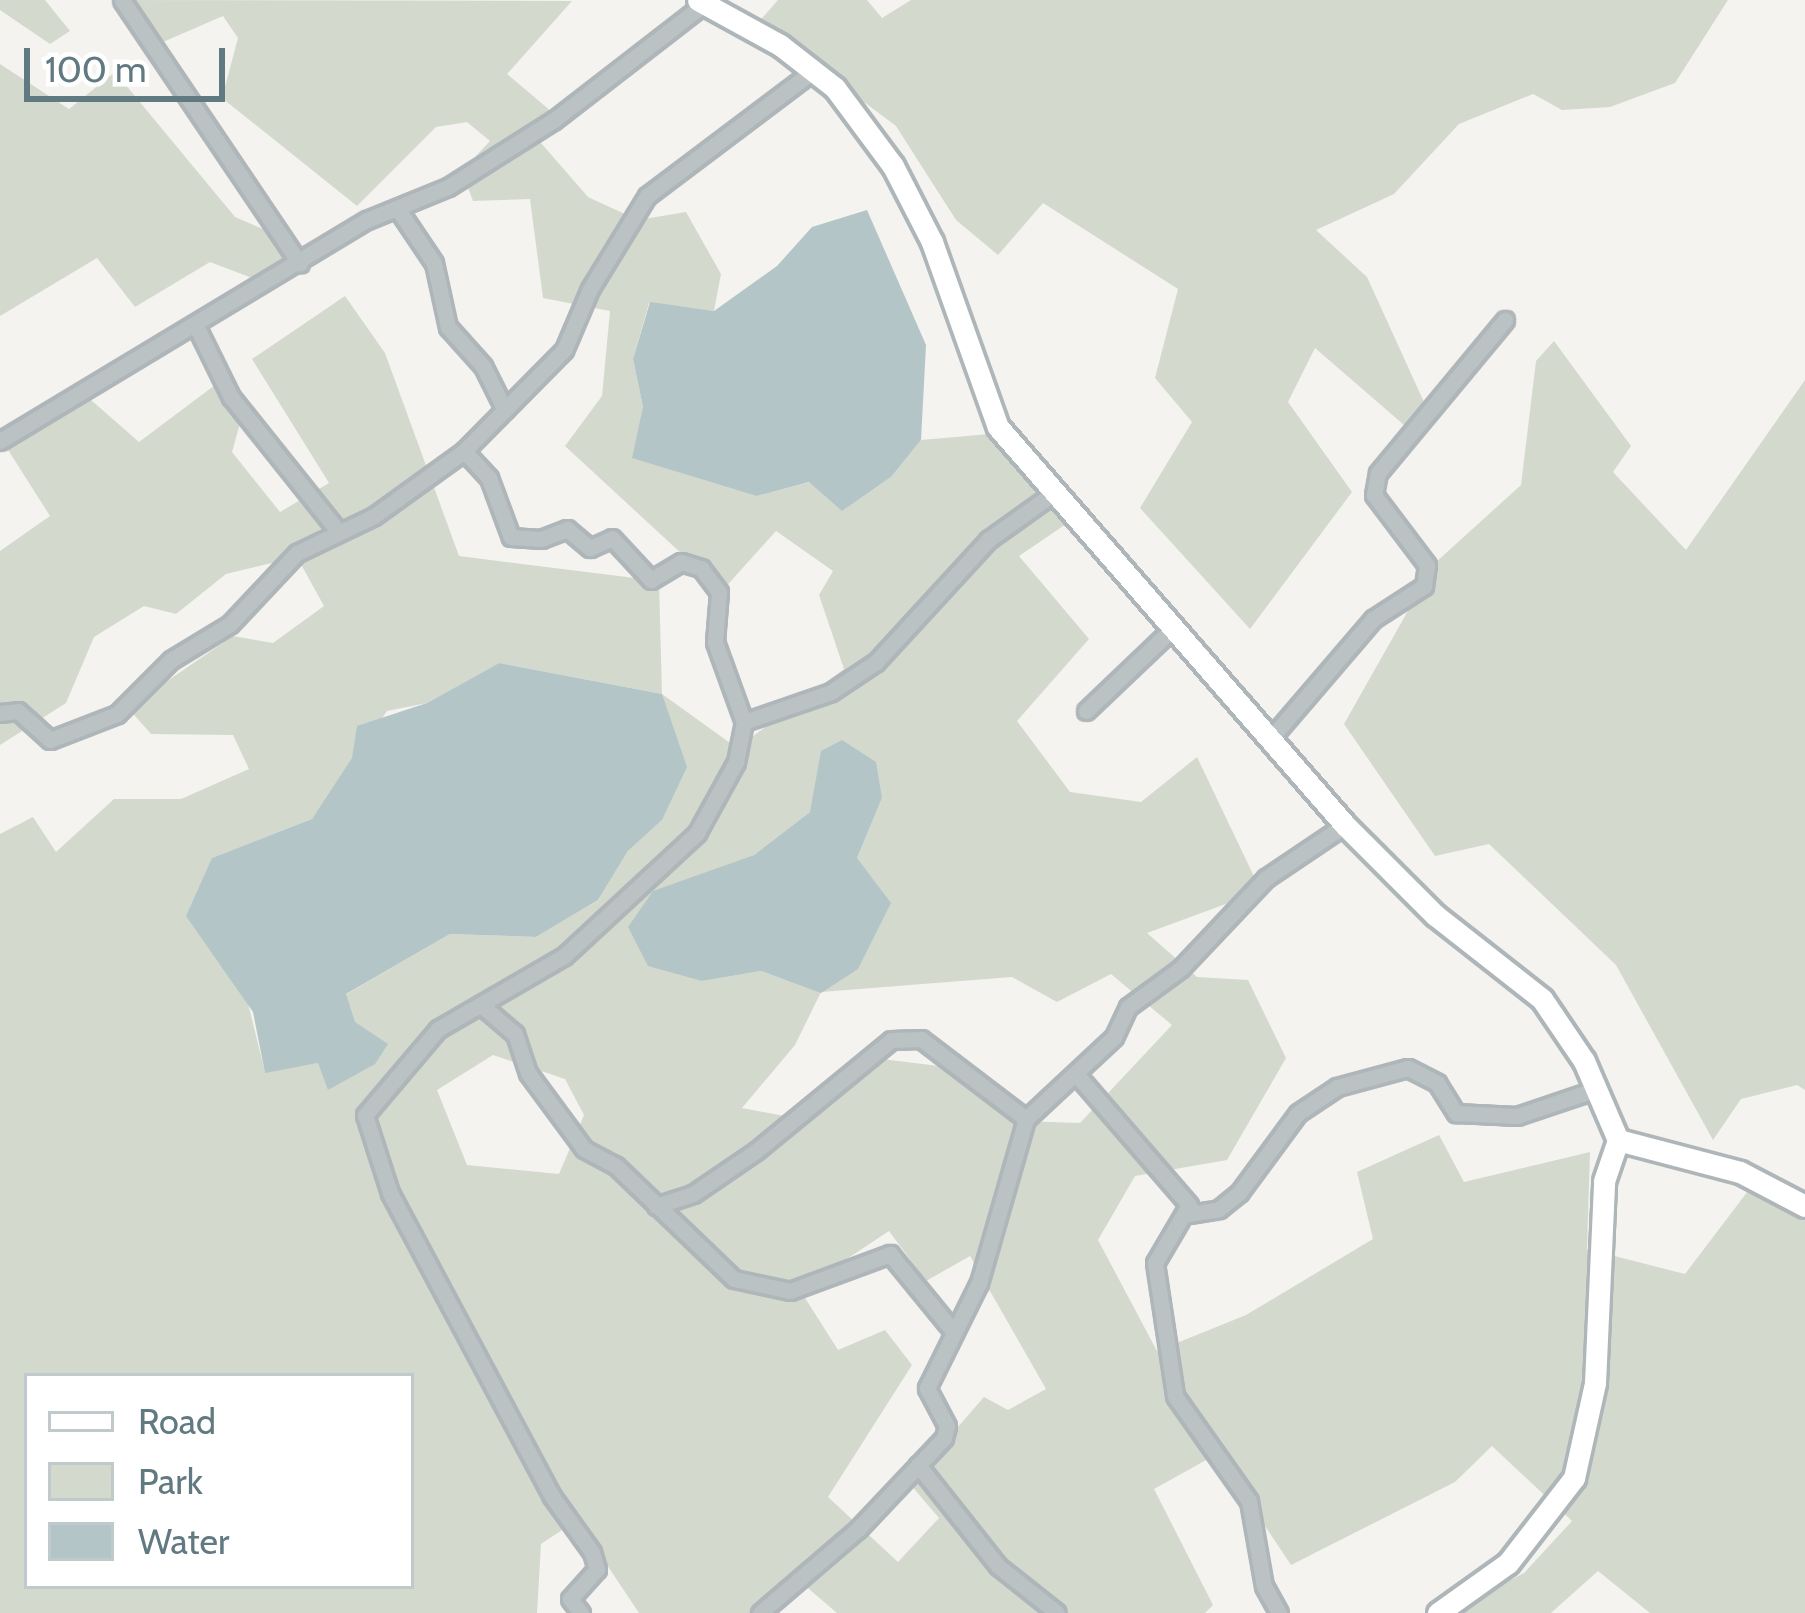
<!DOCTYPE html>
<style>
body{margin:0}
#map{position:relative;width:1805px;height:1613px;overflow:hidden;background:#f4f3ef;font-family:Cabin,sans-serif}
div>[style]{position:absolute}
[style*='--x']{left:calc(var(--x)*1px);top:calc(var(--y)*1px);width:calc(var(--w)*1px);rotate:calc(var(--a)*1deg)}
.green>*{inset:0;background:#d4d9ce}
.water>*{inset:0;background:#b3c5c6}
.roads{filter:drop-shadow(3px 0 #aeb6b9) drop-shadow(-3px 0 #aeb6b9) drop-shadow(0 3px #aeb6b9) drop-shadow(0 -3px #aeb6b9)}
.street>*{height:15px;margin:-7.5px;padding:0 7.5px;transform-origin:7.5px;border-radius:7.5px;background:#bbc2c4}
.secondary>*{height:21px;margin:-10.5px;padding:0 10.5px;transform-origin:10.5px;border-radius:10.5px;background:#fff}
span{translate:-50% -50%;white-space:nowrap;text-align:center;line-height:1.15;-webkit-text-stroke:12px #fff;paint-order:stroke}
.legend{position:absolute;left:24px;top:1373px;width:390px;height:216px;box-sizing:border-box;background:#fff;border:3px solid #c0cacd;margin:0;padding:15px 21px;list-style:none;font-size:36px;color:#617a82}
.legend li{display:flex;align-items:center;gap:24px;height:60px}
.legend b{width:60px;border:3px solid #c0cacd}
.scale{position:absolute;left:24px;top:48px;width:201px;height:54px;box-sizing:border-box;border:6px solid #617a82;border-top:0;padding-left:15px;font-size:36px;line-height:42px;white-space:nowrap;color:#617a82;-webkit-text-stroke:9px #fff;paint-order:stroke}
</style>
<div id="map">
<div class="green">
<i style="clip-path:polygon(0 0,45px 0,70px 31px,50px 44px,0 10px)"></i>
<i style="clip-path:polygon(evenodd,118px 0,572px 1px,507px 74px,559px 118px,541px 143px,588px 197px,638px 220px,686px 212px,721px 274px,714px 311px,649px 303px,633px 359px,643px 407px,757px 496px,810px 482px,892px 476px,921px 440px,1001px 433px,1072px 520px,1019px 556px,1089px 639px,1017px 721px,1070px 792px,1141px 802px,1197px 757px,1261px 891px,1147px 933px,1197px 977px,1248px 980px,1286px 1058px,1227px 1160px,1135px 1176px,1098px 1240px,1157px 1351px,1246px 1315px,1373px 1239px,1357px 1172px,1439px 1135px,1464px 1182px,1590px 1152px,1587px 1249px,1685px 1274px,1751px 1187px,1805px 1216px,1805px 1613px,1650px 1613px,1598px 1571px,1551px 1613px,1446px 1613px,1524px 1573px,1572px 1521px,1492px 1446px,1455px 1482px,1291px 1565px,1217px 1454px,1154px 1489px,1213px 1605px,1205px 1613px,837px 1613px,802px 1583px,770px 1613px,639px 1613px,577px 1520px,541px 1544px,537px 1613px,0 1613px,0 834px,33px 817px,56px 852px,114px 799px,181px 799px,249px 769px,233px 735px,151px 734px,128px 708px,233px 636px,273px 643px,324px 606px,297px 557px,226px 574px,176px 614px,144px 606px,94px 637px,66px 703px,0 745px,0 551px,50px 516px,3px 442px,83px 393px,139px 442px,219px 382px,241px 420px,232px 452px,280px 512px,329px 483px,252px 359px,345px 296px,385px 353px,459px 556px,659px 581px,662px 694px,737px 748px,844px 669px,819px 595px,833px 571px,776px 531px,722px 591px,565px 446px,602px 396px,610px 311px,543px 298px,530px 199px,473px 201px,462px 171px,490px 141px,467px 122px,436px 127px,357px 206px,222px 98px,238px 38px,223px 16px,156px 45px,118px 0,499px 663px,662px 694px,662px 820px,628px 851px,598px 900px,536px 937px,450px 934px,345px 995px,355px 1022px,329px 1090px,318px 1063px,265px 1072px,212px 858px,312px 819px,387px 711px,427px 703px,499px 663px,118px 0,882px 798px,857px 858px,821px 992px,761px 971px,702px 981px,653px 892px,754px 855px,810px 812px,882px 798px,118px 0,1111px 974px,1172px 1025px,1080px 1123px,1020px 1121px,972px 1070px,857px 1056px,800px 1119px,742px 1108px,795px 1045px,821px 992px,1012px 977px,1057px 1002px,1111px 974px,118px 0,493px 1055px,565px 1079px,584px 1115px,559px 1174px,467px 1165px,437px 1090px,493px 1055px,118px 0,889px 1231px,926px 1281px,970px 1256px,1046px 1389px,1008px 1410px,984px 1397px,909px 1483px,939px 1518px,898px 1562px,828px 1497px,912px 1365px,885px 1330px,838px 1350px,800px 1290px,889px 1231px,118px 0,27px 1376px,411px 1376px,411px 1586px,27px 1586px,27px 1376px)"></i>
<i style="clip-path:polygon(778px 0,867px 0,882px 18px,911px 0,1728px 0,1675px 83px,1610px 107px,1562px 110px,1533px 94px,1459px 124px,1394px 194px,1316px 230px,1367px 277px,1424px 402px,1404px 425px,1315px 348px,1288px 402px,1352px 492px,1250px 629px,1140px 508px,1192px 422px,1155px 378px,1178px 289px,1043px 203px,998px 255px,956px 220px,896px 126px,816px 66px,750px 32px)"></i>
<i style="clip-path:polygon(0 64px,69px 109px,115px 72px,235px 217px,312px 250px,260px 281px,210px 262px,135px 307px,97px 258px,0 316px)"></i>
<i style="clip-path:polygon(1554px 341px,1631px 446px,1613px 472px,1686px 550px,1805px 380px,1805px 1090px,1797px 1085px,1741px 1099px,1713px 1140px,1616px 965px,1489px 844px,1435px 856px,1344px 724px,1435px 563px,1521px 485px,1536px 361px)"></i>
</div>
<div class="water">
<i style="clip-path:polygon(867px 210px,926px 345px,921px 440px,892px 476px,842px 511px,809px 482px,757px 496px,632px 458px,643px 407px,633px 359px,650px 302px,714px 311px,777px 266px,812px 227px)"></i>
<i style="clip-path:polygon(499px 663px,662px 694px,687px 767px,662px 820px,628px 851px,598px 900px,536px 937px,450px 934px,346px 994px,355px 1022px,388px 1044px,375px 1064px,328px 1090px,318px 1063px,265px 1073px,253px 1012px,186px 916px,212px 858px,312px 819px,352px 758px,357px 726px,427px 703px)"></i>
<i style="clip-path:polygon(842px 740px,876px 762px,882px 798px,857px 858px,891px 903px,858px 969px,821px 993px,761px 971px,702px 981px,648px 966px,628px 927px,653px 891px,754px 855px,810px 812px,821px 751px)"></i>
</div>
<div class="roads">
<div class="street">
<i style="--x:122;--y:0;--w:318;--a:56"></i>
<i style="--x:397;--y:208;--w:66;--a:56.1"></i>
<i style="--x:434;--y:263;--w:66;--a:77.7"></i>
<i style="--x:448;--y:327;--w:52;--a:48.1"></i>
<i style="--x:483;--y:366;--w:49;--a:63.4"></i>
<i style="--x:196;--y:326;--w:79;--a:63.8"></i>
<i style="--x:231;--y:397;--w:170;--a:51.4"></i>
<i style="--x:0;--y:441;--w:428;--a:-31.1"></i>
<i style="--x:367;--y:220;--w:87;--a:-22.2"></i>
<i style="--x:448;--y:187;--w:125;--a:-32.3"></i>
<i style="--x:554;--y:120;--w:195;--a:-37.7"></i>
<i style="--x:464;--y:451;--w:37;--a:47"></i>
<i style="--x:489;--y:478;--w:63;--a:69.6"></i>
<i style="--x:511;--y:537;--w:30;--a:4"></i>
<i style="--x:541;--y:539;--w:28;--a:-21"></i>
<i style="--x:567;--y:529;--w:30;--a:40"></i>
<i style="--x:590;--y:548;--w:24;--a:-24"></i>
<i style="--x:612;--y:538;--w:57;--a:47.1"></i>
<i style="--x:651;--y:580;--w:35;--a:-31"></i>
<i style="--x:681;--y:562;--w:21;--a:17"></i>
<i style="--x:701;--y:568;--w:30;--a:53"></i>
<i style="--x:719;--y:592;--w:50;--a:94.6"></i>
<i style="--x:715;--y:642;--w:85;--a:70.1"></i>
<i style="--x:744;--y:722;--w:41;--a:101.3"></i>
<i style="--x:736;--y:762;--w:81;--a:118.8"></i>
<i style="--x:697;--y:833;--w:181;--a:137.2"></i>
<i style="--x:564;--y:956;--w:146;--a:149.9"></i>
<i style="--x:438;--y:1029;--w:113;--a:130.3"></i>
<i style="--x:365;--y:1115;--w:82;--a:72.2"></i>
<i style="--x:390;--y:1193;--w:342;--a:61.9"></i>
<i style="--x:551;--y:1495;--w:70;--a:54.3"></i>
<i style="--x:592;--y:1552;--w:18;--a:74"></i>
<i style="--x:597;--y:1569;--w:40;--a:132"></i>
<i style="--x:570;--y:1599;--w:18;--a:52"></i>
<i style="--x:1086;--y:711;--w:119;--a:-43.6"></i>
<i style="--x:0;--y:713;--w:18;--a:-6"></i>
<i style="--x:18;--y:711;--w:43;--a:42.2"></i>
<i style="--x:50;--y:740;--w:72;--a:-21.2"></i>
<i style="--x:117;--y:714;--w:76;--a:-45"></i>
<i style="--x:171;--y:660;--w:69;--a:-31.4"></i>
<i style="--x:230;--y:624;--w:98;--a:-46.7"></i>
<i style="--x:297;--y:553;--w:85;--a:-25.7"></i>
<i style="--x:374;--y:516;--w:111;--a:-35.8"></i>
<i style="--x:464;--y:451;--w:142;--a:-45.3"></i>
<i style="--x:564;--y:350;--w:66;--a:-66.9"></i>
<i style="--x:590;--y:289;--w:109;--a:-58.5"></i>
<i style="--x:647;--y:196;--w:209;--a:-37"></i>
<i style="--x:744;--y:722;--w:92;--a:-19"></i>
<i style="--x:831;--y:692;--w:54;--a:-33.7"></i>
<i style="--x:876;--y:662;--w:166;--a:-47.4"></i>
<i style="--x:988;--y:540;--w:77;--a:-35.5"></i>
<i style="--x:1271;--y:738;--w:157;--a:-49.4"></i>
<i style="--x:1373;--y:619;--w:61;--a:-32.9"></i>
<i style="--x:1424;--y:586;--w:21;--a:-82"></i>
<i style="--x:1427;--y:565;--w:88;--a:-127.1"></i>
<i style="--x:1374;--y:495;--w:22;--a:-80"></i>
<i style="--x:1378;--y:473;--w:199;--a:-50.3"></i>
<i style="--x:481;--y:1005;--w:45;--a:40.5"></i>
<i style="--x:515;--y:1034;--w:41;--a:71.6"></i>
<i style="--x:528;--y:1073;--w:94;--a:53.6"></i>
<i style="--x:584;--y:1149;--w:36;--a:28"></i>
<i style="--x:616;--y:1166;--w:163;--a:43.8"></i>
<i style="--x:734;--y:1279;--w:57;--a:12.1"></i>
<i style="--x:790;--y:1291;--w:107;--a:-20.3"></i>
<i style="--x:890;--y:1254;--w:99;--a:50.7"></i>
<i style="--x:1076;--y:1074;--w:173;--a:49.2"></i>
<i style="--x:1189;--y:1205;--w:67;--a:120.4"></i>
<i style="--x:1155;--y:1263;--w:134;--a:81.4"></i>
<i style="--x:1175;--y:1396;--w:128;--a:54.8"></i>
<i style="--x:1249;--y:1501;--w:86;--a:80"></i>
<i style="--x:1264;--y:1586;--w:31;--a:61"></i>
<i style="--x:656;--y:1206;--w:39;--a:-18"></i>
<i style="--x:693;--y:1194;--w:76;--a:-34.3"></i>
<i style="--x:756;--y:1151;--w:175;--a:-39.4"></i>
<i style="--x:891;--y:1040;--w:30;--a:-2"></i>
<i style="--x:921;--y:1039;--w:132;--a:37.3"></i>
<i style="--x:1189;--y:1214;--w:30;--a:-9"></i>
<i style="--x:1219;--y:1209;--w:26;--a:-39"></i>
<i style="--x:1239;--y:1193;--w:99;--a:-53.6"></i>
<i style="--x:1298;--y:1113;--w:47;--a:-33.7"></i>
<i style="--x:1337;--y:1087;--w:73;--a:-15"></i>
<i style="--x:1408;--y:1068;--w:33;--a:27"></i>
<i style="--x:1437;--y:1083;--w:36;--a:58"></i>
<i style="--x:1456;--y:1113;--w:61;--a:2.8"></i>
<i style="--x:1517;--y:1116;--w:81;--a:-18.7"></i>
<i style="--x:918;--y:1465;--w:129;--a:51.6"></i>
<i style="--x:998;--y:1566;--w:75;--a:38.5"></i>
<i style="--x:760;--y:1613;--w:129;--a:-40.6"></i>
<i style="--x:858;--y:1529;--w:125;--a:-46.6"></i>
<i style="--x:944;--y:1438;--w:12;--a:-76"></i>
<i style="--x:947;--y:1426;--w:43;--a:-117.8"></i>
<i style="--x:927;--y:1388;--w:117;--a:-63.7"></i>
<i style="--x:979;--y:1283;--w:171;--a:-74"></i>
<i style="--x:1026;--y:1119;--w:120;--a:-43"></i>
<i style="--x:1114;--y:1037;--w:33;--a:-65"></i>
<i style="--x:1128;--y:1007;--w:66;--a:-36.3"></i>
<i style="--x:1181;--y:968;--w:124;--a:-46.6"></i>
<i style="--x:1266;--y:878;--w:95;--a:-33.9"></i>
</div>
<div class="secondary">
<i style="--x:698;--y:0;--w:94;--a:28.8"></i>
<i style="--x:780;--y:45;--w:70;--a:38"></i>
<i style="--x:835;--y:88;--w:97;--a:53.4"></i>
<i style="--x:893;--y:166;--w:85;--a:62.8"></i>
<i style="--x:932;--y:242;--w:196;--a:70.4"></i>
<i style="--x:998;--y:427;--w:528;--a:48.92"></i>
<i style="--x:1345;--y:825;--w:127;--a:45"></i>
<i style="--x:1435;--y:915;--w:136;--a:38.1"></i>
<i style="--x:1542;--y:999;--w:75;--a:55.9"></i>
<i style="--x:1584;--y:1061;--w:86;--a:66.7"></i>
<i style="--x:1438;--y:1613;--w:86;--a:-35.5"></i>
<i style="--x:1508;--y:1563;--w:108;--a:-52.2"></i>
<i style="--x:1574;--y:1478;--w:97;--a:-77.5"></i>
<i style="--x:1595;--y:1383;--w:202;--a:-87.4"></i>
<i style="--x:1604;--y:1181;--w:43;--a:-71.1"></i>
<i style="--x:1618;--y:1140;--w:126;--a:14.7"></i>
<i style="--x:1740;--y:1172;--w:73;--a:27.6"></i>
</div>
</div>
<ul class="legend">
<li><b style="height:15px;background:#fff"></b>Road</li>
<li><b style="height:33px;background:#d4d9ce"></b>Park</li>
<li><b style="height:33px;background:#b3c5c6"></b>Water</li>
</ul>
<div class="scale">100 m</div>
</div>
